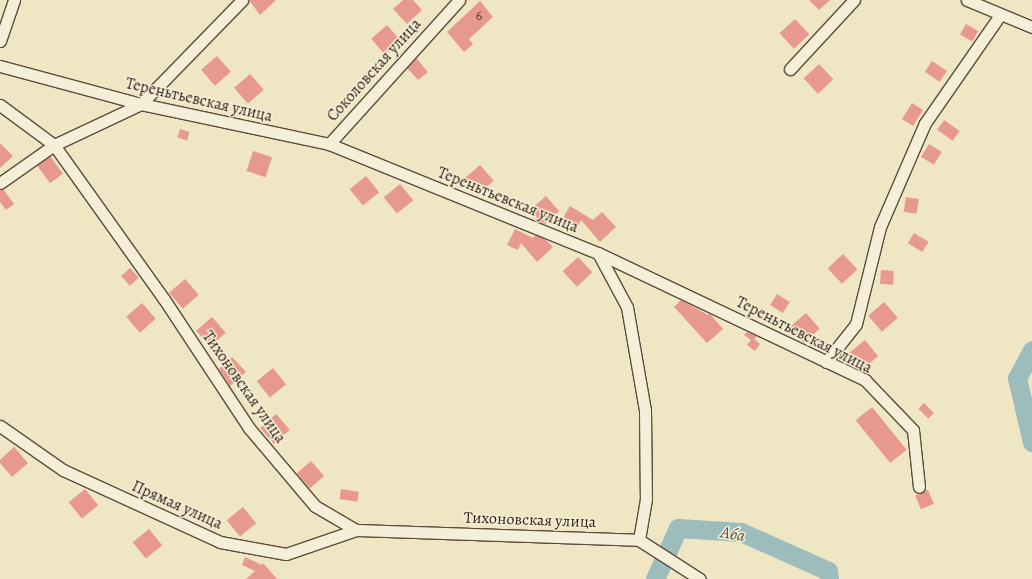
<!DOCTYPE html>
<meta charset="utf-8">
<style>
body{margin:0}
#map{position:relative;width:1032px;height:579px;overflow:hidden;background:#efe6c4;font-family:Alegreya,serif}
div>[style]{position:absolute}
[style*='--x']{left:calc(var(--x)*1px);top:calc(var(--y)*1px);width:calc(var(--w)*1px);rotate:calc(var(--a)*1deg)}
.river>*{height:19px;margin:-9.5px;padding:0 9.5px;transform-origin:9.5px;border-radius:9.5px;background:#9dbdbd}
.building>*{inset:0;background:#e8998f;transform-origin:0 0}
.roads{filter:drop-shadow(1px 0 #5d4c39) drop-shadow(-1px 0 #5d4c39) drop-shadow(0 1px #5d4c39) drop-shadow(0 -1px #5d4c39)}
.minor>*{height:11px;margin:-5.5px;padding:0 5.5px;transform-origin:5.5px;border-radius:5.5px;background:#f5efd9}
span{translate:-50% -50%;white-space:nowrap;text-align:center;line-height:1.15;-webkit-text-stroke:3px #f5efd9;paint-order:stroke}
.number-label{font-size:14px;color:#5b392c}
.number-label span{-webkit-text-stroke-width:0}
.street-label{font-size:16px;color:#2c190b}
.water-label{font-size:17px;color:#545249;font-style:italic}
</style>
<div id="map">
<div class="river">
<i style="--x:1032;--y:350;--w:32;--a:118"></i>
<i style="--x:1017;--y:378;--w:66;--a:76.8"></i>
<i style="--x:655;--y:579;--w:56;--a:-65.7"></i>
<i style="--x:678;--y:528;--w:63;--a:3.6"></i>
<i style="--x:741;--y:532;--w:95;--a:24.1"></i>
<i style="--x:828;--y:571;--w:8;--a:83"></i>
</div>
<div class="building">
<i style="clip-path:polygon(249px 0,276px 0,260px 15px)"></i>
<i style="clip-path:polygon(403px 0,413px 0,422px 10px,407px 24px,393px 9px)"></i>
<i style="clip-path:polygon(809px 0,830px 0,819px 10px)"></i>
<i style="clip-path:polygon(480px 1px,493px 17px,469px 39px,473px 44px,464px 52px,447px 32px)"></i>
<i style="left:795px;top:19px;width:21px;height:21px;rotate:47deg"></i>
<i style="left:966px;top:24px;width:14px;height:12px;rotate:30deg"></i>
<i style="left:387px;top:25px;width:21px;height:21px;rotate:49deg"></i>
<i style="left:217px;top:56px;width:21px;height:21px;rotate:49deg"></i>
<i style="clip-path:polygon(416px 58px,428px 72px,418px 80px,407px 68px)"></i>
<i style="left:932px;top:61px;width:18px;height:13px;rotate:34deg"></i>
<i style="left:819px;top:64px;width:21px;height:21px;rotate:47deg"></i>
<i style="left:250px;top:74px;width:21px;height:21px;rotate:49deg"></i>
<i style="left:912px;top:103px;width:13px;height:19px;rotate:32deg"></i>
<i style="left:944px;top:120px;width:19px;height:12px;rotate:35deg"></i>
<i style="left:180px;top:129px;width:10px;height:9px;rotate:17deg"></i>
<i style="clip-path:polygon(0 143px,13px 156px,0 168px)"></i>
<i style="left:929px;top:144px;width:15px;height:15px;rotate:32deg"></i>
<i style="left:253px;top:151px;width:20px;height:21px;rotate:18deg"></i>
<i style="left:50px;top:156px;width:22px;height:16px;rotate:54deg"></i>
<i style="left:480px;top:165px;width:21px;height:21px;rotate:49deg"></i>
<i style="left:366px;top:176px;width:21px;height:21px;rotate:51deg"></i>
<i style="left:400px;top:184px;width:21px;height:21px;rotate:51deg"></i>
<i style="clip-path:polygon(3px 189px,14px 204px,6px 210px,0 202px,0 190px)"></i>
<i style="clip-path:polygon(546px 196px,559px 211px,545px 224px,541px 222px,530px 210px)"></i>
<i style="left:906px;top:197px;width:13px;height:15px;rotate:9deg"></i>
<i style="clip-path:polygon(570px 206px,593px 220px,602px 212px,616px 227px,600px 242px,581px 220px,578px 226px,563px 218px)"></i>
<i style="clip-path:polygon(515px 229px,533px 238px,536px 235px,546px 240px,553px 247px,537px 262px,521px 243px,518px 250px,507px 245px)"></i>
<i style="left:914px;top:233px;width:17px;height:12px;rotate:31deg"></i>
<i style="left:843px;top:254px;width:21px;height:21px;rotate:47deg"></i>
<i style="left:578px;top:257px;width:21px;height:21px;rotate:47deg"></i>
<i style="left:130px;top:268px;width:13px;height:12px;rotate:48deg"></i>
<i style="left:881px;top:270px;width:13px;height:14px;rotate:4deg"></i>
<i style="left:185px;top:279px;width:21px;height:21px;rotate:49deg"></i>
<i style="left:777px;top:294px;width:15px;height:13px;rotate:32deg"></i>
<i style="clip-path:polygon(681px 300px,708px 315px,710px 314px,723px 329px,707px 343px,674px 307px)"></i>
<i style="left:884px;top:302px;width:21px;height:21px;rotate:49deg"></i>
<i style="left:142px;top:303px;width:21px;height:21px;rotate:49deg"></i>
<i style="left:806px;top:313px;width:21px;height:21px;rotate:49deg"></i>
<i style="left:212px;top:317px;width:21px;height:21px;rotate:49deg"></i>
<i style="clip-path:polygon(747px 332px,757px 336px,754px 339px,760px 344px,755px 351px,747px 345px,751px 340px,744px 335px)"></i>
<i style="left:865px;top:340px;width:21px;height:21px;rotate:51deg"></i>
<i style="clip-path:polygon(232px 357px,246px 372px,230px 386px,219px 369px)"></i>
<i style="left:273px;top:368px;width:21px;height:21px;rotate:51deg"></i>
<i style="left:924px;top:403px;width:14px;height:8px;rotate:45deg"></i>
<i style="left:872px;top:407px;width:55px;height:21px;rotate:51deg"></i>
<i style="left:276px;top:414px;width:21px;height:21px;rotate:49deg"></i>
<i style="clip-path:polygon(14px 447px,28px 463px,12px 477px,0 463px,0 460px)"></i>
<i style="left:311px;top:461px;width:20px;height:19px;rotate:49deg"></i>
<i style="left:85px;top:489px;width:21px;height:21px;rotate:51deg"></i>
<i style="left:341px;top:489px;width:18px;height:10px;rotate:9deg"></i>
<i style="left:928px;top:490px;width:15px;height:14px;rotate:67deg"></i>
<i style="left:243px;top:507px;width:21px;height:21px;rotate:51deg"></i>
<i style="left:149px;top:529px;width:21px;height:21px;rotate:51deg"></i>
<i style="clip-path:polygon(245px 557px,262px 565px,263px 563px,277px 579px,246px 579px,255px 571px,242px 565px)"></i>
</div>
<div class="roads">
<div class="minor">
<i style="--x:967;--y:0;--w:70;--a:22.6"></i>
<i style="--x:0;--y:41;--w:43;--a:-71.1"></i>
<i style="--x:0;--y:66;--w:146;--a:15.1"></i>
<i style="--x:141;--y:104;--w:192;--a:12"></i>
<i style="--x:329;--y:144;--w:290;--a:22.1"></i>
<i style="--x:598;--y:253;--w:296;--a:25.4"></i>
<i style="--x:865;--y:380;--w:69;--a:46.2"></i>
<i style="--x:913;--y:430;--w:57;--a:84"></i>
<i style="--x:790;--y:69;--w:94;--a:-47.2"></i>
<i style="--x:0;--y:105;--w:67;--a:36.5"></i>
<i style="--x:54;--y:145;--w:189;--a:54.5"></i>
<i style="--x:164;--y:299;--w:154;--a:56.6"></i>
<i style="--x:249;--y:428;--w:102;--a:49.8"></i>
<i style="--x:315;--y:506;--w:48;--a:30.3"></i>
<i style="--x:356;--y:530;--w:283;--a:2"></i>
<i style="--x:329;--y:144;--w:194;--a:-47.9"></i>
<i style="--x:0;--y:183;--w:66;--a:-35.1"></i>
<i style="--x:54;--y:145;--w:96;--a:-25.2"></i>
<i style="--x:141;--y:104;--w:145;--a:-45.8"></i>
<i style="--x:598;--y:253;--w:61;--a:61.8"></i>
<i style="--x:627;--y:307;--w:105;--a:80.1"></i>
<i style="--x:645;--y:410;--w:89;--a:89.4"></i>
<i style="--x:646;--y:499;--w:42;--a:99.7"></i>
<i style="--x:639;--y:540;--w:72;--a:32.6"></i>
<i style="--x:826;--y:362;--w:48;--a:-51.7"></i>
<i style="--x:856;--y:324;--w:100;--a:-76.1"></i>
<i style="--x:880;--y:227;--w:113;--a:-66.6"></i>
<i style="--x:925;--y:123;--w:131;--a:-55.2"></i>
<i style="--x:0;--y:426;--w:77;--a:34.9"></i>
<i style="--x:63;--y:470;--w:173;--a:24.6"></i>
<i style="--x:220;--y:542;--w:67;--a:10.3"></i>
<i style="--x:286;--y:554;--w:74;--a:-18.9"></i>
</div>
</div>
<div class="number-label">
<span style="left:479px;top:16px">6</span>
</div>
<div class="street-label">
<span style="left:374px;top:70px;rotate:-48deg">Соколовская улица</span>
<span style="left:199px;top:100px;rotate:13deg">Тереньтьевская улица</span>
<span style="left:508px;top:200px;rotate:22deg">Тереньтьевская улица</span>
<span style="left:804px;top:335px;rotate:27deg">Тереньтьевская улица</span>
<span style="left:244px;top:387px;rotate:55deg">Тихоновская улица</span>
<span style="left:177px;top:505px;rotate:24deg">Прямая улица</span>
<span style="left:530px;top:520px;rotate:2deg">Тихоновская улица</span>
</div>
<div class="water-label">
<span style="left:733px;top:534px;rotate:10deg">Аба</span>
</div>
</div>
